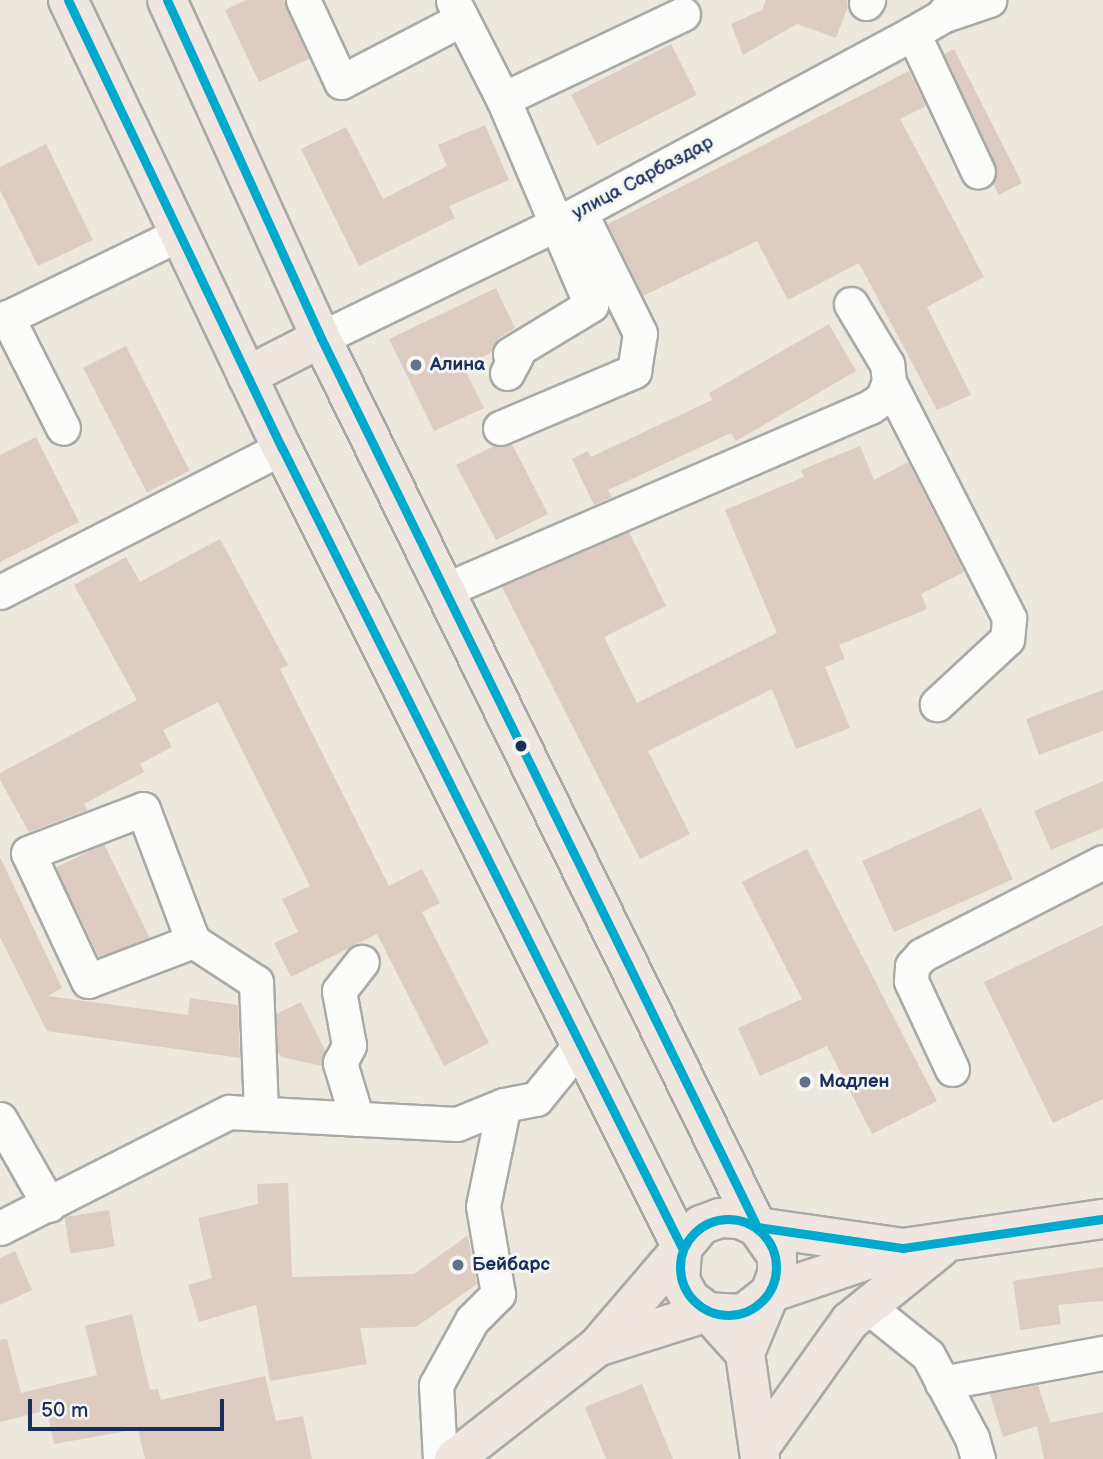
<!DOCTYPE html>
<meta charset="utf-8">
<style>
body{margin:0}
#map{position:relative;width:1103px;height:1459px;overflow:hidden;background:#ece8de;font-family:"Balsamiq Sans",sans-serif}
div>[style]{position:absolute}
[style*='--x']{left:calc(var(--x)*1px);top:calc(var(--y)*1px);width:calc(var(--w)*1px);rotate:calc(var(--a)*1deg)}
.building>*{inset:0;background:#ddccc2;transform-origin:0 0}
.roads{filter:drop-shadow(2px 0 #a8a9a9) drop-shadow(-2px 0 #a8a9a9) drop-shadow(0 2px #a8a9a9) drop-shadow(0 -2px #a8a9a9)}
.minor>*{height:33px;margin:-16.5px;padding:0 16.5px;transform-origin:16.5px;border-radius:16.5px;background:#fcfcfa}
.major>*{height:38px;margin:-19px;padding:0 19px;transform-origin:19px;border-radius:19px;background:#efe6e0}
.bus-1>*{height:9px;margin:-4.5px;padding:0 4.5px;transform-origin:4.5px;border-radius:4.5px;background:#00a9ce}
.bus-1>.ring{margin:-4.5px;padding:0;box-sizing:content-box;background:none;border:9px solid #00a9ce;border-radius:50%}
.dots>*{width:19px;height:19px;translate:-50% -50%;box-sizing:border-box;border:4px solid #f6f6f2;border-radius:50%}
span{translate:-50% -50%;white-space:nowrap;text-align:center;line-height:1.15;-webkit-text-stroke:6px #f6f6f2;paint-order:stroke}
.street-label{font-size:19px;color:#1b2f5e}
.poi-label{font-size:19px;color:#1b2f5e;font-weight:700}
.left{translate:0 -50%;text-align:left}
.scale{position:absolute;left:28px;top:1399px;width:196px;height:32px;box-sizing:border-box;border:4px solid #1b2f5e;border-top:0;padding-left:9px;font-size:21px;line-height:24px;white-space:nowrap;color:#1b2f5e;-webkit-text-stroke:5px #f6f6f2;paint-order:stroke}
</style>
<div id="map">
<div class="building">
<i style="clip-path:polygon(246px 0,284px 0,309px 59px,259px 82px,225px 10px)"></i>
<i style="clip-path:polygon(766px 0,847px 0,848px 6px,836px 38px,797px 24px,743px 55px,731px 24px,762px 10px)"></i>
<i style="left:671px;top:44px;width:57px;height:112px;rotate:63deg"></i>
<i style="clip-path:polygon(954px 49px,1022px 183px,999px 195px,993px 184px,995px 164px,944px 54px)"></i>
<i style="clip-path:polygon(909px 71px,926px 106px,900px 119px,984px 277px,927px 307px,971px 395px,937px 410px,859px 263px,788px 300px,757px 241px,643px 296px,608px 224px)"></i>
<i style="clip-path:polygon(485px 125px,509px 180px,449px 206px,455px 218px,359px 266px,301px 149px,346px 127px,383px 199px,447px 166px,438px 145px)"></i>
<i style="clip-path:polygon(46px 144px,93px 240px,38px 266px,0 190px,0 167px)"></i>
<i style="clip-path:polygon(496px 288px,515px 328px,499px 338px,491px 353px,463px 366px,484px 408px,434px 431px,389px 339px)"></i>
<i style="clip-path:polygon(829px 324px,856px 371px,736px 441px,731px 433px,608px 490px,612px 497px,594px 505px,572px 459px,588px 451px,591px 457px,712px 400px,709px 393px)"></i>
<i style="left:126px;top:346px;width:140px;height:48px;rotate:63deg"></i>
<i style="clip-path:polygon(36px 437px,79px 522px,0 562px,0 455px)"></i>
<i style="clip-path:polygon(512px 444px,548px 514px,496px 540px,456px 465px,494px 446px)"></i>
<i style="clip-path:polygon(860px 446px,874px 480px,908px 462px,964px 572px,921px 594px,927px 609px,839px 645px,845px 659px,825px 667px,850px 728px,796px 749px,772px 689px,648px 751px,690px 834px,640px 859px,502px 587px,629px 532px,666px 606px,604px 637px,637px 703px,777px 633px,725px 510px,804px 477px,801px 470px)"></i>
<i style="clip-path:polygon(220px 539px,288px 665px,280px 669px,389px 886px,422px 869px,440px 903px,422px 912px,489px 1043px,444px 1066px,377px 934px,291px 977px,274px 943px,298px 932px,282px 899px,310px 886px,218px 702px,163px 730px,172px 747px,140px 764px,144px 772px,84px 804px,87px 810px,29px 832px,0 780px,0 773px,137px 700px,74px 585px,126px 557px,140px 582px)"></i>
<i style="clip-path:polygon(1103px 690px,1103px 731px,1039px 755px,1026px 719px)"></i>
<i style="clip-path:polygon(1103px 781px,1103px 828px,1051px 850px,1034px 811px)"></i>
<i style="left:981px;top:808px;width:78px;height:130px;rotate:66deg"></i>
<i style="left:104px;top:844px;width:104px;height:54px;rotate:64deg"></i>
<i style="clip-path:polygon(807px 849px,937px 1101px,872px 1134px,827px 1046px,760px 1076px,738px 1028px,802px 999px,742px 882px)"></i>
<i style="clip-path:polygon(0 857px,62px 988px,48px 996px,188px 1015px,190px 998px,238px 1005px,240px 1058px,47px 1031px,0 937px)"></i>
<i style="clip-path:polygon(1103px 925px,1103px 1099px,1053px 1123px,984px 982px)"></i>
<i style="clip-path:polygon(301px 1002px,325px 1050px,322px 1066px,281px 1057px,278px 1052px,276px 1014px)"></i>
<i style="clip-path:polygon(288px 1183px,292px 1277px,414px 1274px,468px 1235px,477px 1284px,416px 1327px,360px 1328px,367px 1364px,270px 1381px,256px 1305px,199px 1322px,188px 1285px,212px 1278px,198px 1218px,258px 1204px,257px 1184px)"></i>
<i style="left:109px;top:1210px;width:37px;height:45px;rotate:81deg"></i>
<i style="clip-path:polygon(15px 1251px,32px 1290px,0 1305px,0 1258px)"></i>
<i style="clip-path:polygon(1103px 1267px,1103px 1301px,1058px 1305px,1061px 1324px,1020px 1330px,1013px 1281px)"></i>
<i style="clip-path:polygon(132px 1314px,150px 1390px,158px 1389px,161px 1400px,265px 1376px,276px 1421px,303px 1416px,312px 1459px,145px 1459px,138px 1429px,54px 1444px,47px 1410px,0 1422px,0 1340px,7px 1339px,21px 1393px,97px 1375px,85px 1326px)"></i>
<i style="clip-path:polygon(642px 1384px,673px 1459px,606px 1459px,585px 1407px)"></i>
<i style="clip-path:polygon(1038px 1385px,1050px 1422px,1043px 1424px,1103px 1412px,1103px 1459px,1044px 1459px,1037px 1426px,1003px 1437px,990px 1394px)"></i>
</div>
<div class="roads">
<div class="minor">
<i style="--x:303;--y:0;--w:90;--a:65.1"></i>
<i style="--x:341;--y:82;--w:136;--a:-27.5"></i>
<i style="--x:453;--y:1;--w:110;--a:63"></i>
<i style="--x:866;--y:3;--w:4;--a:-56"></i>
<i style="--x:942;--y:16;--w:50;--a:-18.8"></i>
<i style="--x:913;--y:33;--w:153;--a:64.9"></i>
<i style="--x:7;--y:317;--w:124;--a:63.2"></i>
<i style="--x:0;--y:321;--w:199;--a:-25.9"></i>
<i style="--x:321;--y:338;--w:262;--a:-25.8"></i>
<i style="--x:557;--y:224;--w:404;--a:-28.2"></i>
<i style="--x:913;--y:33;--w:34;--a:-30"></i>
<i style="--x:942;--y:16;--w:20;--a:-53"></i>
<i style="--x:507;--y:373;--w:19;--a:-62"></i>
<i style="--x:516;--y:356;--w:6;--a:-162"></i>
<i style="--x:510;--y:354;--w:95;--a:-31.2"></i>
<i style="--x:591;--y:305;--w:224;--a:-113.1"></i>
<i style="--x:503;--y:99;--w:199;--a:-25.3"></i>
<i style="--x:889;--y:382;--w:265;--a:63"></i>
<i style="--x:1009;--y:618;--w:21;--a:95"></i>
<i style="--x:1007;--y:639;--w:96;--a:137.1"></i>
<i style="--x:500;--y:428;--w:146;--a:-23"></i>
<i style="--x:634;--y:371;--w:38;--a:-81"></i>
<i style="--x:640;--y:333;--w:135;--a:-116.4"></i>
<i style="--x:445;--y:590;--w:463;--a:-23.3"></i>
<i style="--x:870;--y:407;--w:14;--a:-34"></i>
<i style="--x:882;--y:399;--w:18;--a:-68"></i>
<i style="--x:889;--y:382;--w:18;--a:-96"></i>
<i style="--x:887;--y:364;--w:70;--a:-121"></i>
<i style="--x:0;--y:592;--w:317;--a:-27.1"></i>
<i style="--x:193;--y:941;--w:112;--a:159.1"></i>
<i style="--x:88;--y:981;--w:141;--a:-115.1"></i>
<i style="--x:28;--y:853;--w:123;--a:-20.9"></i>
<i style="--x:143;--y:809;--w:141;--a:69.3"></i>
<i style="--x:193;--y:941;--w:75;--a:33.1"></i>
<i style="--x:256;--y:982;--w:131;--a:87.8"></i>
<i style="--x:952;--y:1069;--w:97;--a:-115"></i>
<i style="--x:911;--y:981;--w:15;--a:-86"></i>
<i style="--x:912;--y:966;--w:15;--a:-48"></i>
<i style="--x:922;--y:955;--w:203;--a:-27.2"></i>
<i style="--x:0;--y:1119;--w:99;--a:60.3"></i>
<i style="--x:357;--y:1119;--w:59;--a:-106.9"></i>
<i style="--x:340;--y:1063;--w:20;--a:-63"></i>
<i style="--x:349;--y:1045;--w:55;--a:-100.5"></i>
<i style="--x:339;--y:991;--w:37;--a:-52"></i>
<i style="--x:0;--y:1228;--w:257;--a:-26.9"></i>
<i style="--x:229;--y:1112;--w:228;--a:3"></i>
<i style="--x:457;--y:1124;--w:51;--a:-22"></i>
<i style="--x:867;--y:1306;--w:78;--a:38.8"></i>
<i style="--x:928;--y:1355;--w:94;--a:62.1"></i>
<i style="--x:972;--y:1438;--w:22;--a:74"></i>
<i style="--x:942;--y:1383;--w:164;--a:-10.6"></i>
<i style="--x:440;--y:1459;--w:74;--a:-93.1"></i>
<i style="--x:436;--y:1385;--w:74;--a:-61"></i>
<i style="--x:472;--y:1320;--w:37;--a:-45"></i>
<i style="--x:498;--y:1294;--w:89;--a:-99.7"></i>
<i style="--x:483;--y:1206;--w:103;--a:-78.3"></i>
<i style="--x:504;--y:1105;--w:33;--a:-11"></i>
<i style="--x:536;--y:1099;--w:70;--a:-50.8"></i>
</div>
<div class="major">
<i style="--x:68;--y:0;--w:496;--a:64.5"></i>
<i style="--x:282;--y:448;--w:894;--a:63.43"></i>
<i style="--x:682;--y:1248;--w:130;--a:130.6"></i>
<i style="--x:597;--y:1347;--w:182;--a:141.9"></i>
<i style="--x:167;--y:0;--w:371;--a:65.5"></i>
<i style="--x:321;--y:338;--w:990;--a:63.87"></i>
<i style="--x:757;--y:1227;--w:35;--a:55"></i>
<i style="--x:777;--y:1256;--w:18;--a:90"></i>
<i style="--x:777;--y:1274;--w:20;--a:110"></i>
<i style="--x:770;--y:1293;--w:34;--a:142"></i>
<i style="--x:743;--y:1314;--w:35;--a:-177"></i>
<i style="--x:708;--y:1312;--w:22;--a:-144"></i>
<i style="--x:690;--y:1299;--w:21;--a:-118"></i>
<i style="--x:680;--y:1280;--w:32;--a:-86"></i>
<i style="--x:682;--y:1248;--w:30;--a:-50"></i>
<i style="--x:701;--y:1225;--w:20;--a:-20"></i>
<i style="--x:720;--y:1218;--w:20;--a:3"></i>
<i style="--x:740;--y:1219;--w:19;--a:25"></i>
<i style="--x:757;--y:1227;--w:148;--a:8.2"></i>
<i style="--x:247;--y:376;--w:83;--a:-27.2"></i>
<i style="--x:597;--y:1347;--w:116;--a:-17.5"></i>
<i style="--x:708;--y:1312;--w:55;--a:47.9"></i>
<i style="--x:745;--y:1353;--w:107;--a:81.9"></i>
<i style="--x:745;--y:1353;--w:65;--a:-67.4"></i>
<i style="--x:770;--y:1293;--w:140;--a:-18.7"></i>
<i style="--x:903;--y:1248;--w:202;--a:-8.3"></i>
<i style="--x:760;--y:1447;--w:155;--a:-54.5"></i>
<i style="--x:850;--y:1321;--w:116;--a:-39"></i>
</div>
</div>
<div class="bus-1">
<i style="--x:68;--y:0;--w:496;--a:64.5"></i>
<i style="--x:282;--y:448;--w:894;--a:63.43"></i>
<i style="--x:167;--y:0;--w:371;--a:65.5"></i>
<i style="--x:321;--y:338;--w:990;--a:63.87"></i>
<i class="ring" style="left:680px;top:1219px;width:87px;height:87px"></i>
<i style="--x:757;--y:1227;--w:148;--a:8.2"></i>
<i style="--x:903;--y:1248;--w:202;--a:-8.3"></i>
</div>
<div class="dots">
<i style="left:416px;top:365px;background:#64708b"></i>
<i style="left:521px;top:746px;background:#1b2f5e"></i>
<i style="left:805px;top:1082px;background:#64708b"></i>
<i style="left:458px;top:1265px;background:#64708b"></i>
</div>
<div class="street-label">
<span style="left:643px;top:178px;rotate:-28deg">улица Сарбаздар</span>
</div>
<div class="poi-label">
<span class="left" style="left:430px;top:365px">Алина</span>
<span class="left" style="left:819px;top:1082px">Мадлен</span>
<span class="left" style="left:472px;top:1265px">Бейбарс</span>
</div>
<div class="scale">50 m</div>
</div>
